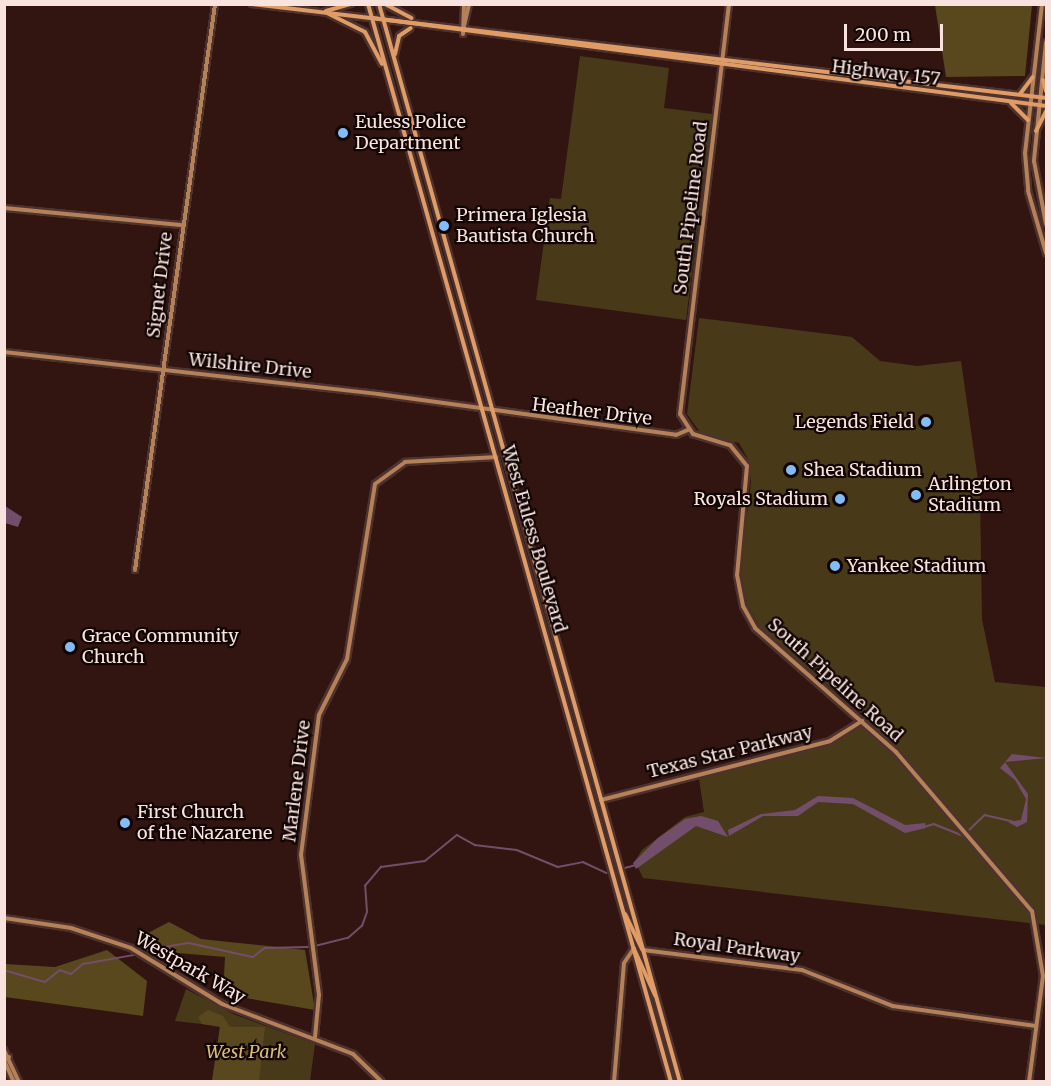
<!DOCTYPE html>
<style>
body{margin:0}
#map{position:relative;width:1051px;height:1086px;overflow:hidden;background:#321510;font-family:Merriweather,serif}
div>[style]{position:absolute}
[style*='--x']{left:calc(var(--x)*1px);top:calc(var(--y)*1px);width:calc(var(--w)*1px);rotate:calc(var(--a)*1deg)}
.green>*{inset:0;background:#483a19}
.forest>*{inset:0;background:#59471d}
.water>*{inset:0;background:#734e6b}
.stream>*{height:1.5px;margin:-0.75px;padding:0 0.75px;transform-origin:0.75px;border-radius:0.75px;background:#734e6b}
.roads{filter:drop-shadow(2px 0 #4e322d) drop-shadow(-2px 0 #4e322d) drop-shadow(0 2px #4e322d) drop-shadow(0 -2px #4e322d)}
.secondary>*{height:4px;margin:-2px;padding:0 2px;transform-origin:2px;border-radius:2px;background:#b58159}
.primary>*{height:4px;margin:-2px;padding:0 2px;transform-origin:2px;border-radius:2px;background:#df9c67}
.dots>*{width:16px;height:16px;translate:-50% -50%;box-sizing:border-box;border:3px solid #110504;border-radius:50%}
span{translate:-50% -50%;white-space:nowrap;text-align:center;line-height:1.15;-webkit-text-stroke:4.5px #110504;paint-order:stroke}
.street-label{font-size:18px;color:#f8e3df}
.poi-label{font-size:18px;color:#f8e3df}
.left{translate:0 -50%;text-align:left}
.right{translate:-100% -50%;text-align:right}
.park-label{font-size:18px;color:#dabc77;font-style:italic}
.frame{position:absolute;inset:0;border:6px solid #f8e3df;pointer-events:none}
.scale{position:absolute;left:844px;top:24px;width:99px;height:27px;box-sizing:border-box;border:3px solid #f8e3df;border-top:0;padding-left:8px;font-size:18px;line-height:21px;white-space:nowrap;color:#f8e3df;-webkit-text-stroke:4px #110504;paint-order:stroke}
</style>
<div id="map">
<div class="green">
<i style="clip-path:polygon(580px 56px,669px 68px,664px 108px,712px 114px,686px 320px,536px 300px,550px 198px,561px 199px)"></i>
<i style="clip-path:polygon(699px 318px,852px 337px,880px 361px,917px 366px,961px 361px,980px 494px,982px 619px,995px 682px,1046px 687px,1046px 925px,643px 878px,635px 861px,642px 850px,685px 817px,704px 812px,699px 779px,834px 744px,869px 719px,763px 632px,747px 604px,740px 572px,751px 482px,748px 459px,739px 443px,702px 435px,687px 414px)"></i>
<i style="clip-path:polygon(186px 989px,233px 1014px,315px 1044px,310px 1081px,212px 1081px,220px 1026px,175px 1021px)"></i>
</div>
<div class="forest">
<i style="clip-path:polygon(935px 5px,1032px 5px,1025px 76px,946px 77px)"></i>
<i style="clip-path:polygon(169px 922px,201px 939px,305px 950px,315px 1010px,223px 994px,225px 957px,142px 950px,146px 934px)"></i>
<i style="clip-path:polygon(107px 950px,147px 981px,143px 1016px,5px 997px,5px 964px,55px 967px)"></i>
<i style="clip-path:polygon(208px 1010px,223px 1016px,230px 1027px,265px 1027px,259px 1081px,212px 1081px,220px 1027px,202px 1024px,198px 1017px)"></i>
</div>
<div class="water">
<i style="clip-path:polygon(5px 506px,22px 517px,18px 527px,5px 523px)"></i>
<i style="clip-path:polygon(1012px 754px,1046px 758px,1005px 762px,1028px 794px,1027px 822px,1017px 827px,1008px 822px,1021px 820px,1026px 799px,1015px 780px,1000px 768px)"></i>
<i style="clip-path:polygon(818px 796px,853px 798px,905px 825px,925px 823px,926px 828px,905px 833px,853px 804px,818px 802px,798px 816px,763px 816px,729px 836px,728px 830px,761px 814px,795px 810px)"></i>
<i style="clip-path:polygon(701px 816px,718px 821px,728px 837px,696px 826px,636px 869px,633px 863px,658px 838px,685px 819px)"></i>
</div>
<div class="stream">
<i style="--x:924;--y:827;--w:10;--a:-17"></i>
<i style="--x:934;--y:824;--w:31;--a:22"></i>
<i style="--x:963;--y:836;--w:30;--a:-44"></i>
<i style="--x:985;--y:815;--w:28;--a:13"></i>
<i style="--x:625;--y:868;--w:11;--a:-15"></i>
<i style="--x:315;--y:946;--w:34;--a:-14"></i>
<i style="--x:348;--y:938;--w:18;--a:-41"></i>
<i style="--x:362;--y:926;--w:15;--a:-70"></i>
<i style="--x:367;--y:912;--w:26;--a:-94"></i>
<i style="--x:365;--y:886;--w:25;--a:-50"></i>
<i style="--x:381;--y:867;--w:44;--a:-7.8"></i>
<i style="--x:425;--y:861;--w:41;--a:-39.1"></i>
<i style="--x:457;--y:835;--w:21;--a:29"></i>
<i style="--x:475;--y:845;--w:42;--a:6.8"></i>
<i style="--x:517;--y:850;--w:44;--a:22.5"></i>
<i style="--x:558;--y:867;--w:25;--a:-11"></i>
<i style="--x:583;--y:862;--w:26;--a:25"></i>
<i style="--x:148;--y:950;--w:42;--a:-9.7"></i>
<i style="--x:189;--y:943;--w:66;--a:12.3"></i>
<i style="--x:253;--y:957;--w:15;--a:-37"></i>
<i style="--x:265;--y:948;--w:43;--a:-1.3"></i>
<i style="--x:4;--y:970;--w:43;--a:16.3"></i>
<i style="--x:45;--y:982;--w:19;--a:-39"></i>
<i style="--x:60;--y:970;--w:12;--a:20"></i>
<i style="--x:71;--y:974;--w:16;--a:-40"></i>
<i style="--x:83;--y:964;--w:52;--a:-10"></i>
</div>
<div class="roads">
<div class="secondary">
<i style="--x:729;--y:4;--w:413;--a:96.8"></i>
<i style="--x:680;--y:414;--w:24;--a:57"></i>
<i style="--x:693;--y:434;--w:39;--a:17"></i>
<i style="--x:730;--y:445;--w:27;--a:51"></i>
<i style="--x:747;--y:466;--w:109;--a:95.2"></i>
<i style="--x:737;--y:575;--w:32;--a:79"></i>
<i style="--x:743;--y:606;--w:25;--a:61"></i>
<i style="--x:755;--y:628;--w:188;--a:41.3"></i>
<i style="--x:896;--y:752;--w:209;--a:49.5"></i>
<i style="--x:1032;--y:911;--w:66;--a:80.4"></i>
<i style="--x:1043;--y:976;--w:107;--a:97.5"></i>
<i style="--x:1042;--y:4;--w:150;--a:96.5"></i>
<i style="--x:1025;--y:153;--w:38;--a:85"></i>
<i style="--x:1028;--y:191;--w:65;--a:73.8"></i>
<i style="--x:464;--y:26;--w:23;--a:-77"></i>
<i style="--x:463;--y:34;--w:30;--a:-88"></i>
<i style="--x:1046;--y:42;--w:120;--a:95.8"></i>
<i style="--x:1034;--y:161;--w:64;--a:79.2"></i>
<i style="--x:4;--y:208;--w:178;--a:5.5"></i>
<i style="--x:4;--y:352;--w:376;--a:6.4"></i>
<i style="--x:378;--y:394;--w:301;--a:7.8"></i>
<i style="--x:676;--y:435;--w:13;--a:-23"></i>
<i style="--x:135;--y:570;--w:572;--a:-81.95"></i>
<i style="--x:601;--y:800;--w:236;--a:-14.4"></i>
<i style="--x:830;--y:741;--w:38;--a:-32"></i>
<i style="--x:4;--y:918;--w:68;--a:8.5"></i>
<i style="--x:71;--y:928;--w:63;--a:18.4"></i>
<i style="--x:131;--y:948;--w:107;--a:31.6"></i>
<i style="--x:222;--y:1004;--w:140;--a:20.9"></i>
<i style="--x:353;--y:1054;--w:40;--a:44"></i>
<i style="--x:643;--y:950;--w:160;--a:7.2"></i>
<i style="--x:802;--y:970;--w:98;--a:21.6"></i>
<i style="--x:893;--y:1006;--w:144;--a:8"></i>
<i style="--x:315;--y:1037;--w:42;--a:-84.6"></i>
<i style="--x:319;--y:995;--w:141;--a:-97.3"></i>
<i style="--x:301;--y:855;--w:141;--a:-82.7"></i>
<i style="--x:319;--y:715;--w:63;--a:-63.4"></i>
<i style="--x:347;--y:659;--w:177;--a:-80.9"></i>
<i style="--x:375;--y:484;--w:37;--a:-36"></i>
<i style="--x:405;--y:462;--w:91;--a:-3.1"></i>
<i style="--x:4;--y:1050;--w:35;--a:65"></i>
<i style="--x:9;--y:1057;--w:6;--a:149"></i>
<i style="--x:4;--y:1060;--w:24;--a:66"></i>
<i style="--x:614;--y:1082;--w:119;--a:-85.2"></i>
<i style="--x:624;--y:963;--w:18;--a:-56"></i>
</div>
<div class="primary">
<i style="--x:252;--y:4;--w:800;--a:6.75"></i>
<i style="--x:368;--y:4;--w:1120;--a:74.3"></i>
<i style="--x:379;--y:4;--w:1119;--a:74.4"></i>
<i style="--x:385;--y:4;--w:30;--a:28"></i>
<i style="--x:326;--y:11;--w:26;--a:-16"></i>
<i style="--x:327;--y:13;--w:42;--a:26.6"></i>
<i style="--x:365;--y:32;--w:36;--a:62"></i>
<i style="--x:373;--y:18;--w:679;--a:7.45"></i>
<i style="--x:395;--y:54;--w:18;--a:-77"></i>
<i style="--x:399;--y:36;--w:14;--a:-34"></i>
<i style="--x:1043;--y:80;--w:11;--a:75"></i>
<i style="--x:1020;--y:94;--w:21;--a:-53"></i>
<i style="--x:1011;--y:103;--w:24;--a:45"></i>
<i style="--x:1036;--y:131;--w:22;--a:-63"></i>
<i style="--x:625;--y:914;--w:39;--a:64"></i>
<i style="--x:634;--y:949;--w:51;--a:65.5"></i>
</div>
</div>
<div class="dots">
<i style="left:343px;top:133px;background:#82bcfa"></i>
<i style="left:444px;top:226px;background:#82bcfa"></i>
<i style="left:926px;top:422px;background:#82bcfa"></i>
<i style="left:791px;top:470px;background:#82bcfa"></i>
<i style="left:916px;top:495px;background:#82bcfa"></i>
<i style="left:840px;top:499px;background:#82bcfa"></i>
<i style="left:835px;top:566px;background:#82bcfa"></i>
<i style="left:70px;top:647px;background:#82bcfa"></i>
<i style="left:125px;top:823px;background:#82bcfa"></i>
</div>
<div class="street-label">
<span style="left:886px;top:73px;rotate:7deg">Highway 157</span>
<span style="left:691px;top:208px;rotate:-83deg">South Pipeline Road</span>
<span style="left:160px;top:285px;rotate:-83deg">Signet Drive</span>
<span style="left:250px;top:366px;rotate:6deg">Wilshire Drive</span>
<span style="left:592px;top:412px;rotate:7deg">Heather Drive</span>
<span style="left:534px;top:539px;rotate:74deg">West Euless Boulevard</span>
<span style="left:835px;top:680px;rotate:42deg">South Pipeline Road</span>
<span style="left:730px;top:752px;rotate:-14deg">Texas Star Parkway</span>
<span style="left:297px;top:781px;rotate:-83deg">Marlene Drive</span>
<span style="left:737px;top:948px;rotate:8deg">Royal Parkway</span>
<span style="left:190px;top:968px;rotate:30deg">Westpark Way</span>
</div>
<div class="poi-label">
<span class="left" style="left:355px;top:133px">Euless Police<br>Department</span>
<span class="left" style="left:456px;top:226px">Primera Iglesia<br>Bautista Church</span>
<span class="right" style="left:914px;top:422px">Legends Field</span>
<span class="left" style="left:803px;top:470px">Shea Stadium</span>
<span class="left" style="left:928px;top:495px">Arlington<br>Stadium</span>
<span class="right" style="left:828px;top:499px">Royals Stadium</span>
<span class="left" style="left:847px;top:566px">Yankee Stadium</span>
<span class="left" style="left:82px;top:647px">Grace Community<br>Church</span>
<span class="left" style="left:137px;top:823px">First Church<br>of the Nazarene</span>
</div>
<div class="park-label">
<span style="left:246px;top:1052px">West Park</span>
</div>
<div class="frame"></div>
<div class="scale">200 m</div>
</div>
